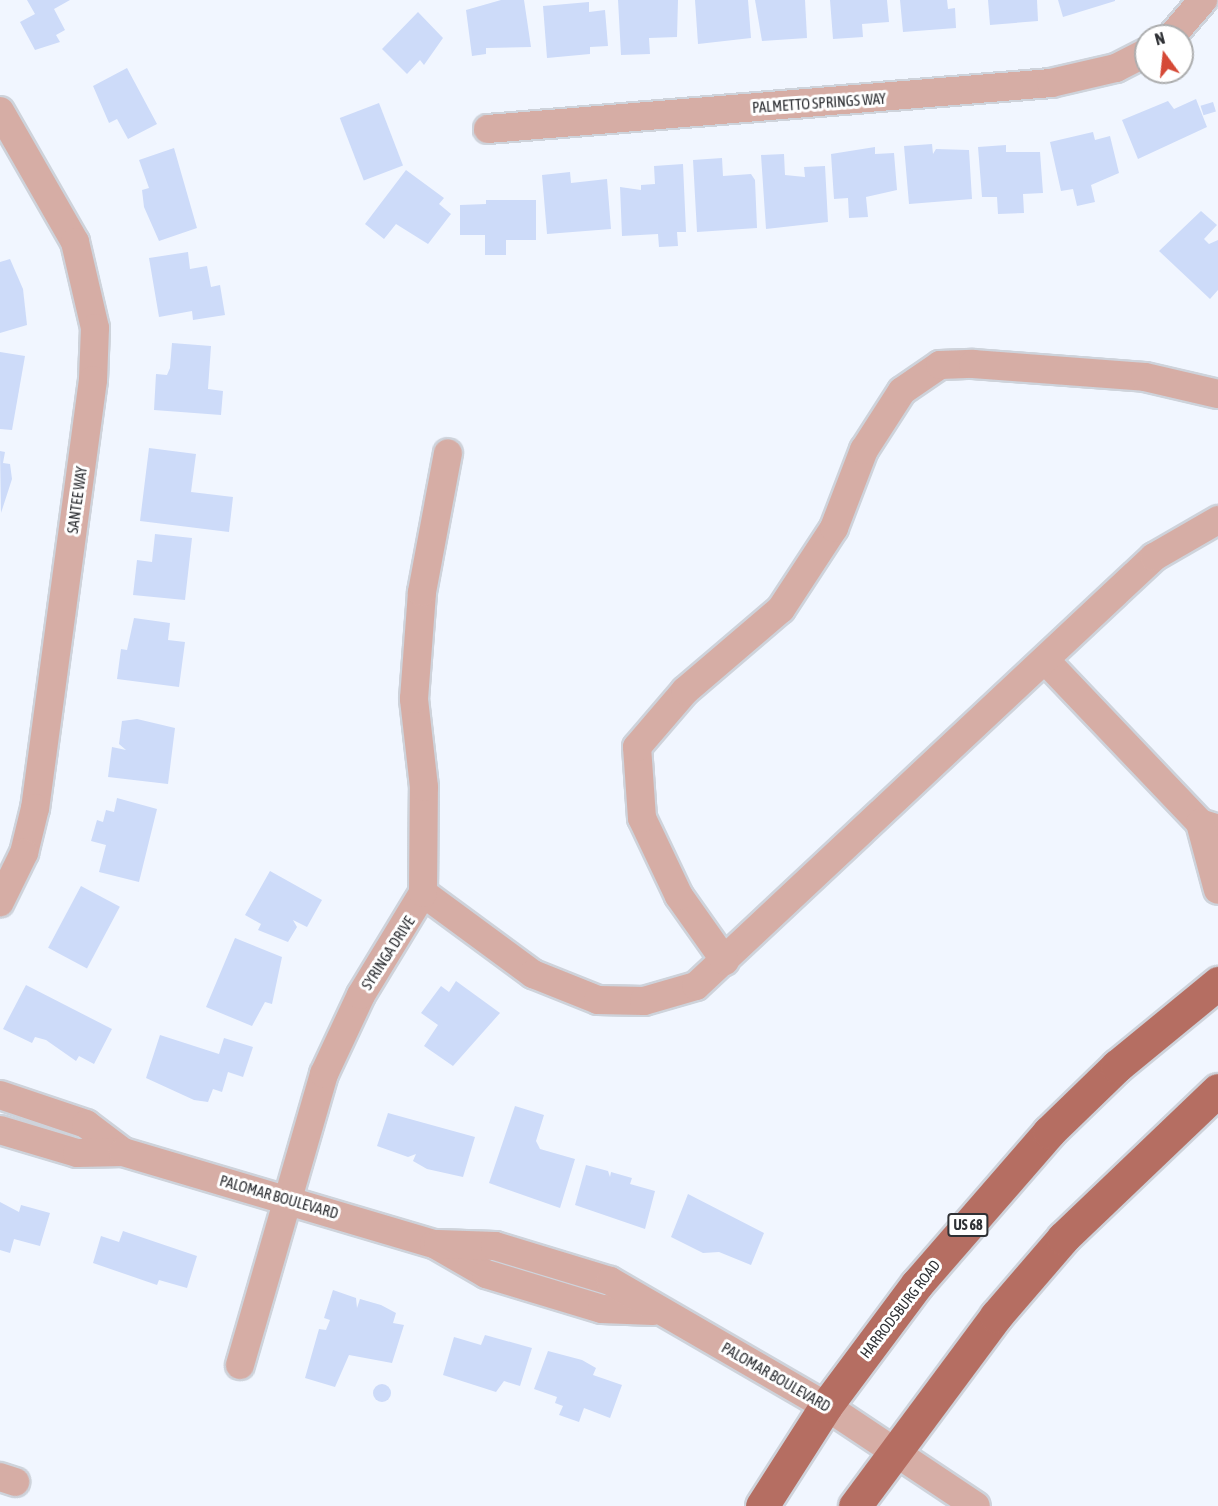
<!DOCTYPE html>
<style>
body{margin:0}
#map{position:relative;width:1218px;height:1506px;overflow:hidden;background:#f1f6ff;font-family:"Asap Condensed",sans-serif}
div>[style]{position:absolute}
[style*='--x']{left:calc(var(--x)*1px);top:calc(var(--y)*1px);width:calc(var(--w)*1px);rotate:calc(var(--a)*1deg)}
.building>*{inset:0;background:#cddbf9;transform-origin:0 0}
.round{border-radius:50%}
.roads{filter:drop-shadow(2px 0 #ced3db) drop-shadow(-2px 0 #ced3db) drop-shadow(0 2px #ced3db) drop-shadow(0 -2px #ced3db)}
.minor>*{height:28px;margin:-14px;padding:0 14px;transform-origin:14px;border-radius:14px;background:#d6ada5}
.major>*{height:33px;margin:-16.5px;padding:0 16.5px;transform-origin:16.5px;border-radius:16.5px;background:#b56e62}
span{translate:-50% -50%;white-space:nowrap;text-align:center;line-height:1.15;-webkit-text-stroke:6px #fff;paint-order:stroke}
.shield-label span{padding:2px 4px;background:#fff;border:2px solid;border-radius:4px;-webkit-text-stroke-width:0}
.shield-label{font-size:14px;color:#2f3135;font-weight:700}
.street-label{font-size:15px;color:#2f3135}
.north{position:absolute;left:1134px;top:24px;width:60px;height:60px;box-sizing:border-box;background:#fff;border:2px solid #acadae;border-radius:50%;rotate:345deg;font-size:16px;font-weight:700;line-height:24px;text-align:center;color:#2f3135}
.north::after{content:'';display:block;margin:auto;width:21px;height:27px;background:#d54936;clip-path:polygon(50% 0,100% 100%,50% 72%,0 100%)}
</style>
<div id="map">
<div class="building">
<i style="clip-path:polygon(27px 0,70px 0,54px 9px,65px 30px,56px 35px,60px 42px,35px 50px,20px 22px,35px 14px)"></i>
<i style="clip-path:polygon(501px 0,524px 0,531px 47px,486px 48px,486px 54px,472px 56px,466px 10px)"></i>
<i style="clip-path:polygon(618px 0,678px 0,677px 37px,649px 38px,650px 54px,621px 55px)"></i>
<i style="clip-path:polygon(695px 0,748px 0,751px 38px,698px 44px)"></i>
<i style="clip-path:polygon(755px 0,805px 0,807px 38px,762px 41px)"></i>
<i style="clip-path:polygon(830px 0,887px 0,889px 22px,862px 24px,863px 37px,833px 39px)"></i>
<i style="clip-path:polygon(900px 0,947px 0,948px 9px,955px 8px,956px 28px,903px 32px)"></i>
<i style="clip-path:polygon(988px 0,1037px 0,1038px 21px,990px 25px)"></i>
<i style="clip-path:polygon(1058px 0,1115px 0,1115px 1px,1063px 17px)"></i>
<i style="clip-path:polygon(589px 2px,589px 12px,605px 10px,608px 46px,590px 47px,590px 54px,547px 58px,543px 6px)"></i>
<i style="clip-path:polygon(418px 12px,443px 38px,424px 65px,420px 60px,407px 74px,382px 49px)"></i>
<i style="clip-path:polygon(127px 68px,157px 124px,128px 139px,117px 119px,109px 123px,93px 86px)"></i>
<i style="clip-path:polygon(1196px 99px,1207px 127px,1138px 159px,1122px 120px,1168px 101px,1174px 109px)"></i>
<i style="left:1213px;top:102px;width:10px;height:13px;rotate:73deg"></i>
<i style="left:379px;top:103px;width:67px;height:42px;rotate:69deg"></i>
<i style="clip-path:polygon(1093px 132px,1095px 140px,1110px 136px,1119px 173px,1091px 185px,1095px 202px,1077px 206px,1073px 189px,1061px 191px,1050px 142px)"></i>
<i style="clip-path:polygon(932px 144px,933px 154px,936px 149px,969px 150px,972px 199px,909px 204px,904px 146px)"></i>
<i style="clip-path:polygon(1006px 145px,1006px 152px,1040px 152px,1043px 193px,1023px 194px,1024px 213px,998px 214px,997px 197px,982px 197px,978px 147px)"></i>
<i style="clip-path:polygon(875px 147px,875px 154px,894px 153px,897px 190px,866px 197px,868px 217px,849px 218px,848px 198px,834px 199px,831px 154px)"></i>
<i style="clip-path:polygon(174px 148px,197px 228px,159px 241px,144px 207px,142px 190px,149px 188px,139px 160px)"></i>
<i style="clip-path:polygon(784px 154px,785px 175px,805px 177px,804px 167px,825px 166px,828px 222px,766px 229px,761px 155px)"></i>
<i style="clip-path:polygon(722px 158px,723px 176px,751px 174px,755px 180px,757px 228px,697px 232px,693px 160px)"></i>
<i style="clip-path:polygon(683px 164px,686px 232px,677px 232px,678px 246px,659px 247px,658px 234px,622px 236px,620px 187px,641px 190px,641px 185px,655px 184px,654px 166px)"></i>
<i style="clip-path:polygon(406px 170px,444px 198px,439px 204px,451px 214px,428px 244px,396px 224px,384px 239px,365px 224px)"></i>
<i style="clip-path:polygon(570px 172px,571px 183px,607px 179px,611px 229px,547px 234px,542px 175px)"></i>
<i style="clip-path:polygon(486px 200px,536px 200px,536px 240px,506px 240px,506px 255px,485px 255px,485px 235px,460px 235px,460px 205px,486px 204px)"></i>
<i style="clip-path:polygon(1201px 211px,1217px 225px,1204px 239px,1209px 244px,1218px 240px,1218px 290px,1210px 299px,1159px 251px)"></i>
<i style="clip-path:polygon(188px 252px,190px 269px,207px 266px,211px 287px,220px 285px,225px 315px,193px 320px,192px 311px,159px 317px,149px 258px)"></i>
<i style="clip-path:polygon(10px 259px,23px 289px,27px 325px,0 333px,0 262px)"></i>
<i style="clip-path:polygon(172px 343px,211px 346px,208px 389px,223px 391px,221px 415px,154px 410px,156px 374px,167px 375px,170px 368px)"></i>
<i style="clip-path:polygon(0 352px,25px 356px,12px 430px,0 429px)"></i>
<i style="clip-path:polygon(149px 448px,196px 454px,191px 492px,233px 497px,229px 532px,140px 521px)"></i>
<i style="clip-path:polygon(0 451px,5px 452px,3px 463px,10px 464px,12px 479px,1px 513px)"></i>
<i style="clip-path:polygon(155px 534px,192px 538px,185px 600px,133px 595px,137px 560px,152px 562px)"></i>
<i style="clip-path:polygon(134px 618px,170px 623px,168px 640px,185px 642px,179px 687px,117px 679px,121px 649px,127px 650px)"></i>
<i style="clip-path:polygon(137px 719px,175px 728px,168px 784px,108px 777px,112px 747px,126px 750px,119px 744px,122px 721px)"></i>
<i style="clip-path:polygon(117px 798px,157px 809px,139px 882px,99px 872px,106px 845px,91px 841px,97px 820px,103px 822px,106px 810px,114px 812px)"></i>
<i style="clip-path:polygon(270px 871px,322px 900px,307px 927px,293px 920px,297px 927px,288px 942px,258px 930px,261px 924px,245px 915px)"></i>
<i style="left:81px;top:886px;width:44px;height:70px;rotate:28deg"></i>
<i style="clip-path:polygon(235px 938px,282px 957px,272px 1004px,265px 1002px,252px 1026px,206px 1007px)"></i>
<i style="clip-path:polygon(456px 981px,500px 1013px,453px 1066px,424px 1046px,438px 1025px,421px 1013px,441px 986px,449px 992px)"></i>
<i style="clip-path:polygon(26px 985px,112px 1029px,94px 1064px,79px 1056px,76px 1061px,46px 1040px,35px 1037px,32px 1043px,3px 1029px)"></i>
<i style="clip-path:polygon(160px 1035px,219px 1054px,224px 1038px,253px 1047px,243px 1077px,228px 1072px,222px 1092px,213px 1089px,208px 1102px,194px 1100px,146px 1078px)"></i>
<i style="clip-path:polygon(515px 1106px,544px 1115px,536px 1141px,540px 1149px,575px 1159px,560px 1208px,489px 1183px)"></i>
<i style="clip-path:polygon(388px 1113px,475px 1137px,463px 1177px,427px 1169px,413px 1161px,416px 1154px,408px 1157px,377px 1146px)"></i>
<i style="clip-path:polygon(586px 1165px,608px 1171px,610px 1177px,611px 1172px,632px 1178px,630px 1184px,655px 1191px,645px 1229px,575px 1205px)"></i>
<i style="clip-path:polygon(688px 1194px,764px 1233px,751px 1265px,719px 1252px,703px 1253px,671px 1237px)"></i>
<i style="clip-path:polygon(0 1202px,19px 1212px,21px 1205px,50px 1213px,40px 1246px,14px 1239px,10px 1253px,0 1250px)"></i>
<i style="clip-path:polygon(123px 1231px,197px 1256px,187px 1288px,159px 1280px,157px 1285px,93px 1263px,101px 1236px,119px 1242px)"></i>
<i style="clip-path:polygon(333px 1290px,356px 1298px,357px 1308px,360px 1299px,381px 1305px,396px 1313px,393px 1323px,404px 1325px,392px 1363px,349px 1355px,335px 1387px,305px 1378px,319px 1329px,326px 1330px,330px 1320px,324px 1318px)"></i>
<i style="clip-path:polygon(485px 1335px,532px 1348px,520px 1386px,504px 1381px,496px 1392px,443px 1375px,454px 1337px,481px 1345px)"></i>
<i style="clip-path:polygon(548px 1351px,582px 1360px,596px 1368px,593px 1375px,622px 1385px,610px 1418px,584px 1408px,579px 1422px,559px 1415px,563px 1406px,555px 1403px,557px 1397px,534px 1389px)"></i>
<i class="round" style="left:373px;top:1384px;width:18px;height:18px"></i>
</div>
<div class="roads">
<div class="minor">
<i style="--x:1172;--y:36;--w:48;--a:-49.3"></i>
<i style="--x:0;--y:111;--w:151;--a:60.2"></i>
<i style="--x:75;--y:242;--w:88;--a:76.9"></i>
<i style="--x:95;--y:328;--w:52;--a:92.2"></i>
<i style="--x:93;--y:380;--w:432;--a:97.7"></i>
<i style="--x:35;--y:808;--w:46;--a:103.7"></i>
<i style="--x:24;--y:853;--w:55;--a:116.1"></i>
<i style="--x:488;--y:129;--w:565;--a:-4.67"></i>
<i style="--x:1051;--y:83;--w:67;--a:-13"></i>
<i style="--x:1116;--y:68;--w:34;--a:-27"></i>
<i style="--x:1045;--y:660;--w:225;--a:46.4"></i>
<i style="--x:1200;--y:823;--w:19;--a:18"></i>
<i style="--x:1200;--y:823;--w:69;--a:75"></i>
<i style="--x:423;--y:893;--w:137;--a:36.4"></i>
<i style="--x:533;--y:974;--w:70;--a:21.8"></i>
<i style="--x:598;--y:1000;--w:46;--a:1.2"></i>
<i style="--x:644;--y:1001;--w:54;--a:-16.1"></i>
<i style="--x:696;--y:986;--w:628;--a:-43.13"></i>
<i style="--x:1154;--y:557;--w:74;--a:-30"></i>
<i style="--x:725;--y:961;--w:80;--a:-125.3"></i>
<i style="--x:679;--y:896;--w:86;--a:-115.4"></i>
<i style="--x:642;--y:818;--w:71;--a:-94"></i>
<i style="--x:637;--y:747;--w:74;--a:-49.4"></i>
<i style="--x:685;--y:691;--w:126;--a:-40.5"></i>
<i style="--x:781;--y:609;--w:97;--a:-56.8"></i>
<i style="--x:834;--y:528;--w:84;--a:-69"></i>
<i style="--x:864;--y:450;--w:70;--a:-57.2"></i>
<i style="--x:902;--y:391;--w:46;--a:-34.4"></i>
<i style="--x:940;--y:365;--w:33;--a:-2"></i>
<i style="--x:973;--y:364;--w:172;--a:4.3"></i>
<i style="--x:1145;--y:377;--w:75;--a:13.1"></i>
<i style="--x:0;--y:1095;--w:91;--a:18.6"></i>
<i style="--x:86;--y:1124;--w:46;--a:37.1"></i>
<i style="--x:0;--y:1130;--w:80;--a:16.6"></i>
<i style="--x:77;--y:1153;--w:46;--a:-1.2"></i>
<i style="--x:123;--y:1152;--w:324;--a:16.5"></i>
<i style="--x:434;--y:1244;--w:60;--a:30"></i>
<i style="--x:486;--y:1274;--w:121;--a:16.8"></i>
<i style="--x:602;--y:1309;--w:51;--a:2.2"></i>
<i style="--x:438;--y:1244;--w:57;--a:2"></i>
<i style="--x:495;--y:1246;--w:120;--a:16.9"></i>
<i style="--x:610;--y:1281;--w:250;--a:30.1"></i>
<i style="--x:826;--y:1406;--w:180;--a:33.7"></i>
<i style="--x:240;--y:1365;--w:303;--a:-73.9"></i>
<i style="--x:324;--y:1074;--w:87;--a:-64.9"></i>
<i style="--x:361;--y:995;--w:119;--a:-58.7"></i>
<i style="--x:423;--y:893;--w:106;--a:-89.5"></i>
<i style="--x:424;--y:787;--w:89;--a:-96.5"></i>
<i style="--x:414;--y:699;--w:107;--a:-85.7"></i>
<i style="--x:422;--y:592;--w:141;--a:-79.4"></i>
<i style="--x:0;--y:1477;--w:16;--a:18"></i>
</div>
<div class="major">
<i style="--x:762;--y:1506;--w:119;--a:-57.4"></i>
<i style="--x:826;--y:1406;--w:152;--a:-53.3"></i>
<i style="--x:917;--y:1284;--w:201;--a:-49"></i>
<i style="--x:1049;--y:1132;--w:95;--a:-44.1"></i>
<i style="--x:1117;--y:1066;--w:131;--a:-39.4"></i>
<i style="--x:855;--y:1506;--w:237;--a:-53.4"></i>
<i style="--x:996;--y:1316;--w:103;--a:-49.3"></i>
<i style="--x:1063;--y:1238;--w:214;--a:-43.7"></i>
</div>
</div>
<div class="shield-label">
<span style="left:968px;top:1225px">US 68</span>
</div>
<div class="street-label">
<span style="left:819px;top:103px;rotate:-4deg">PALMETTO SPRINGS WAY</span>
<span style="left:77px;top:500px;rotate:-82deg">SANTEE WAY</span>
<span style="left:388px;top:953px;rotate:-57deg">SYRINGA DRIVE</span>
<span style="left:279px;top:1197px;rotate:16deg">PALOMAR BOULEVARD</span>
<span style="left:900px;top:1309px;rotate:-52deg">HARRODSBURG ROAD</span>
<span style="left:776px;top:1377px;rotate:30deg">PALOMAR BOULEVARD</span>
</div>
<div class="north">N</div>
</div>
